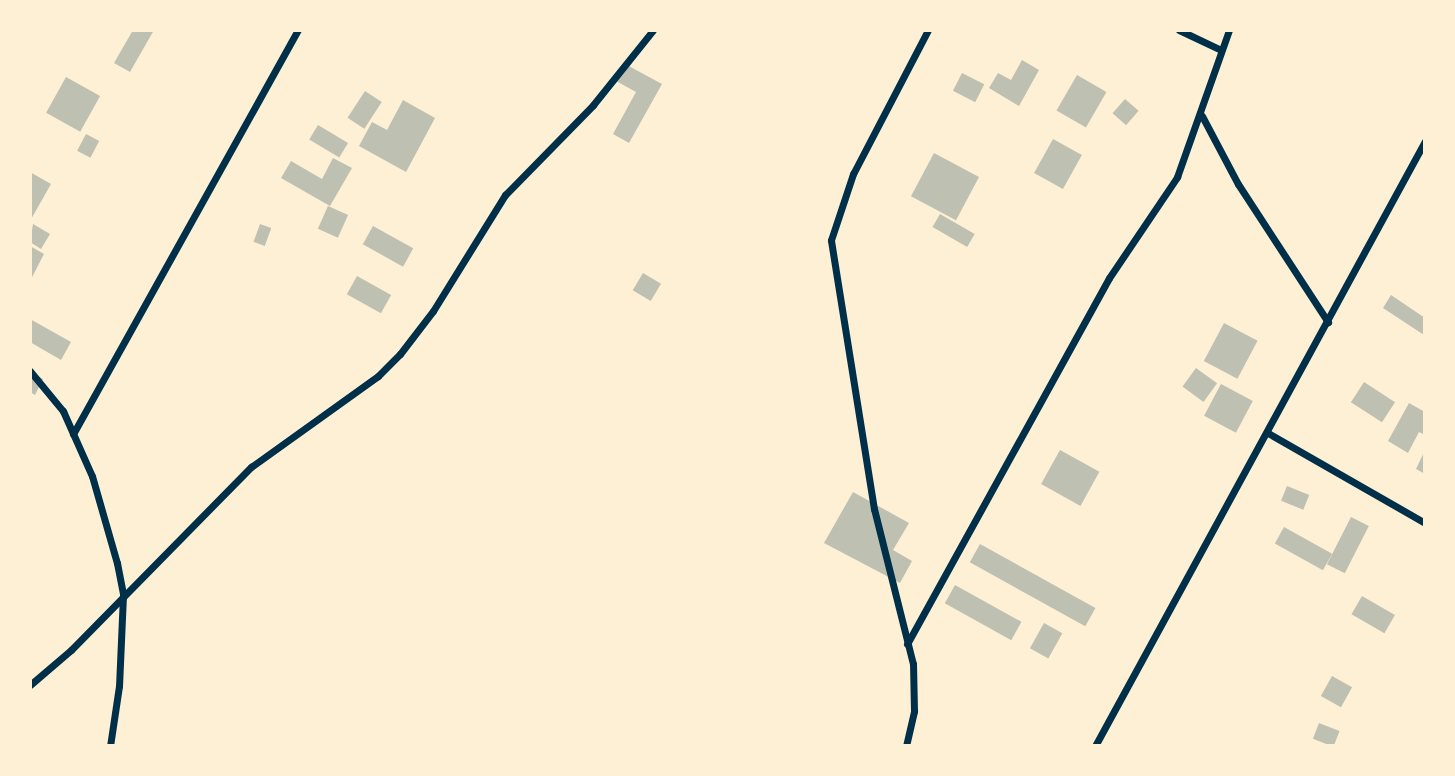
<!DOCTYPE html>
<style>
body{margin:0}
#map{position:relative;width:1455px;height:776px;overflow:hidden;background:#fdf0d5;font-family:Poppins,sans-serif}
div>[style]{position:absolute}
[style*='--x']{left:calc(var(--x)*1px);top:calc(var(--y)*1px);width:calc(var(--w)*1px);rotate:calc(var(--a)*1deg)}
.building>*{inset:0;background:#bec0b2;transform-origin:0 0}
.minor>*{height:7px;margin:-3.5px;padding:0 3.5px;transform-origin:3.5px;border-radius:3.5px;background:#003049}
span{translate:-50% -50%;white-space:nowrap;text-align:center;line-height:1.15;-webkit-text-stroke:6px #fdf0d5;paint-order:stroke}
.frame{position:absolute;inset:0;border:32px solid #fdf0d5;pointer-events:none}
</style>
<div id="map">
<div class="building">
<i style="clip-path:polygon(133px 30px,154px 30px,130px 72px,114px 63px)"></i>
<i style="clip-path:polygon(1022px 60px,1039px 70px,1019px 106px,989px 88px,998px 73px,1011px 80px)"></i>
<i style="clip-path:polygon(625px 64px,662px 84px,629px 143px,613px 134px,636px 92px,616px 81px)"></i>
<i style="left:962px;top:73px;width:25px;height:20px;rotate:27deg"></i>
<i style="left:1077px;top:75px;width:34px;height:41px;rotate:30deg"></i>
<i style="left:66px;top:77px;width:39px;height:41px;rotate:29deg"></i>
<i style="left:365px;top:91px;width:20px;height:32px;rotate:33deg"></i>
<i style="left:1125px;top:99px;width:18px;height:19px;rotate:41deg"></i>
<i style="clip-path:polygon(403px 100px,435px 118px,406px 172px,359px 146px,372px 122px,387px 130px)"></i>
<i style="left:318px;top:125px;width:35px;height:17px;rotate:31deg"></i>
<i style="left:86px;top:134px;width:15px;height:19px;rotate:28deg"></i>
<i style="left:1053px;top:139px;width:33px;height:39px;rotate:29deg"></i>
<i style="left:934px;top:153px;width:51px;height:49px;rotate:28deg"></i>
<i style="clip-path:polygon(333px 158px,352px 168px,330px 206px,281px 178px,291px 161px,322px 179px)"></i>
<i style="clip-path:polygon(30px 172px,51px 184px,30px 221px)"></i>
<i style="left:328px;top:206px;width:22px;height:25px;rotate:24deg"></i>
<i style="left:940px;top:214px;width:40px;height:15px;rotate:30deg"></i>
<i style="clip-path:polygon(33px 224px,50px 234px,41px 249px,30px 242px)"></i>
<i style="left:260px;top:224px;width:12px;height:19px;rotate:20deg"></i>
<i style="left:373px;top:226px;width:46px;height:21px;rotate:29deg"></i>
<i style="clip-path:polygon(30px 246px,44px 254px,30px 281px)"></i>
<i style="left:643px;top:273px;width:21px;height:20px;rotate:31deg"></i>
<i style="left:357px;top:276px;width:39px;height:21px;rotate:29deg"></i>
<i style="clip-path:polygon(1391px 295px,1425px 318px,1424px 335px,1383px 308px)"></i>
<i style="clip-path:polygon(30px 319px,71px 342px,61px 360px,30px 342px)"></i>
<i style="left:1224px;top:323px;width:38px;height:43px;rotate:28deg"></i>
<i style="left:1196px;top:368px;width:26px;height:23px;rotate:36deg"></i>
<i style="clip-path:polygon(30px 372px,43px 379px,35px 395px,30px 392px)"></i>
<i style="left:1364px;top:382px;width:37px;height:24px;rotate:33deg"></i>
<i style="left:1221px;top:384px;width:36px;height:36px;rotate:28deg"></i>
<i style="clip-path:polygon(1409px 403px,1425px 412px,1425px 435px,1419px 432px,1408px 453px,1388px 441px)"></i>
<i style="left:1060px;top:450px;width:45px;height:39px;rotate:29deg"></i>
<i style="clip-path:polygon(1425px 450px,1425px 474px,1416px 469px)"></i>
<i style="left:1287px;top:486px;width:24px;height:16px;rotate:22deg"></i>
<i style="clip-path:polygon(853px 492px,909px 523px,893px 550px,912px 561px,900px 583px,824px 543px)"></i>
<i style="left:1351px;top:517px;width:20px;height:53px;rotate:27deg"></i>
<i style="left:1284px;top:527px;width:55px;height:19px;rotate:29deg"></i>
<i style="left:980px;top:544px;width:132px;height:21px;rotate:29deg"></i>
<i style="left:955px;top:585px;width:76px;height:21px;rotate:29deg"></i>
<i style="left:1362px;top:596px;width:38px;height:21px;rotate:30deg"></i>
<i style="left:1044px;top:623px;width:21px;height:29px;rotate:29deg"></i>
<i style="left:1332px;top:676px;width:23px;height:23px;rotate:29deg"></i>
<i style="left:1319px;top:723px;width:22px;height:17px;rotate:21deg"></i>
</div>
<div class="minor">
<i style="--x:1179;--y:30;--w:44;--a:25.4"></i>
<i style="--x:1202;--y:116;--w:77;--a:62.1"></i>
<i style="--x:1238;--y:184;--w:165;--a:56.9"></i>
<i style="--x:30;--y:371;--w:52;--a:50.5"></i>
<i style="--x:63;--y:411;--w:71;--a:66"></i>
<i style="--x:92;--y:476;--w:91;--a:74"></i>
<i style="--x:117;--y:563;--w:33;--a:79"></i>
<i style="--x:123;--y:595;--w:91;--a:92.5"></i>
<i style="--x:119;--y:686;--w:61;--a:98.5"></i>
<i style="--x:1268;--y:433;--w:181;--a:29.8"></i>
<i style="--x:73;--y:434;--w:462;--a:-60.9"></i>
<i style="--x:907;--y:644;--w:418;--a:-61.1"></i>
<i style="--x:1109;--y:278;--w:122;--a:-56"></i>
<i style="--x:1177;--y:177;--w:156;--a:-70.5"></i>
<i style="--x:30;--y:685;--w:54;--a:-40.5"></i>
<i style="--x:71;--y:650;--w:257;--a:-45.5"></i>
<i style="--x:251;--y:467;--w:156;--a:-35.6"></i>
<i style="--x:378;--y:376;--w:31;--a:-45"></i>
<i style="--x:400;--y:354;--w:54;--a:-52.5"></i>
<i style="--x:433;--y:311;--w:137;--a:-58.2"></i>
<i style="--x:505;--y:195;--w:126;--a:-45.6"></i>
<i style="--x:593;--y:105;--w:96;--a:-51.3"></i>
<i style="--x:906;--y:746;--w:36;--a:-77"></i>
<i style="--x:914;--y:711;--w:47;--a:-91.2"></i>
<i style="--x:913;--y:664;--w:160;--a:-104.1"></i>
<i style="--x:874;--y:509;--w:272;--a:-99.1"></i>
<i style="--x:831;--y:240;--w:70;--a:-71.6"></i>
<i style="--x:853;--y:174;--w:162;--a:-62.5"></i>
<i style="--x:1095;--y:746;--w:689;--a:-61.39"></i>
</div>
<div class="frame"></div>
</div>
